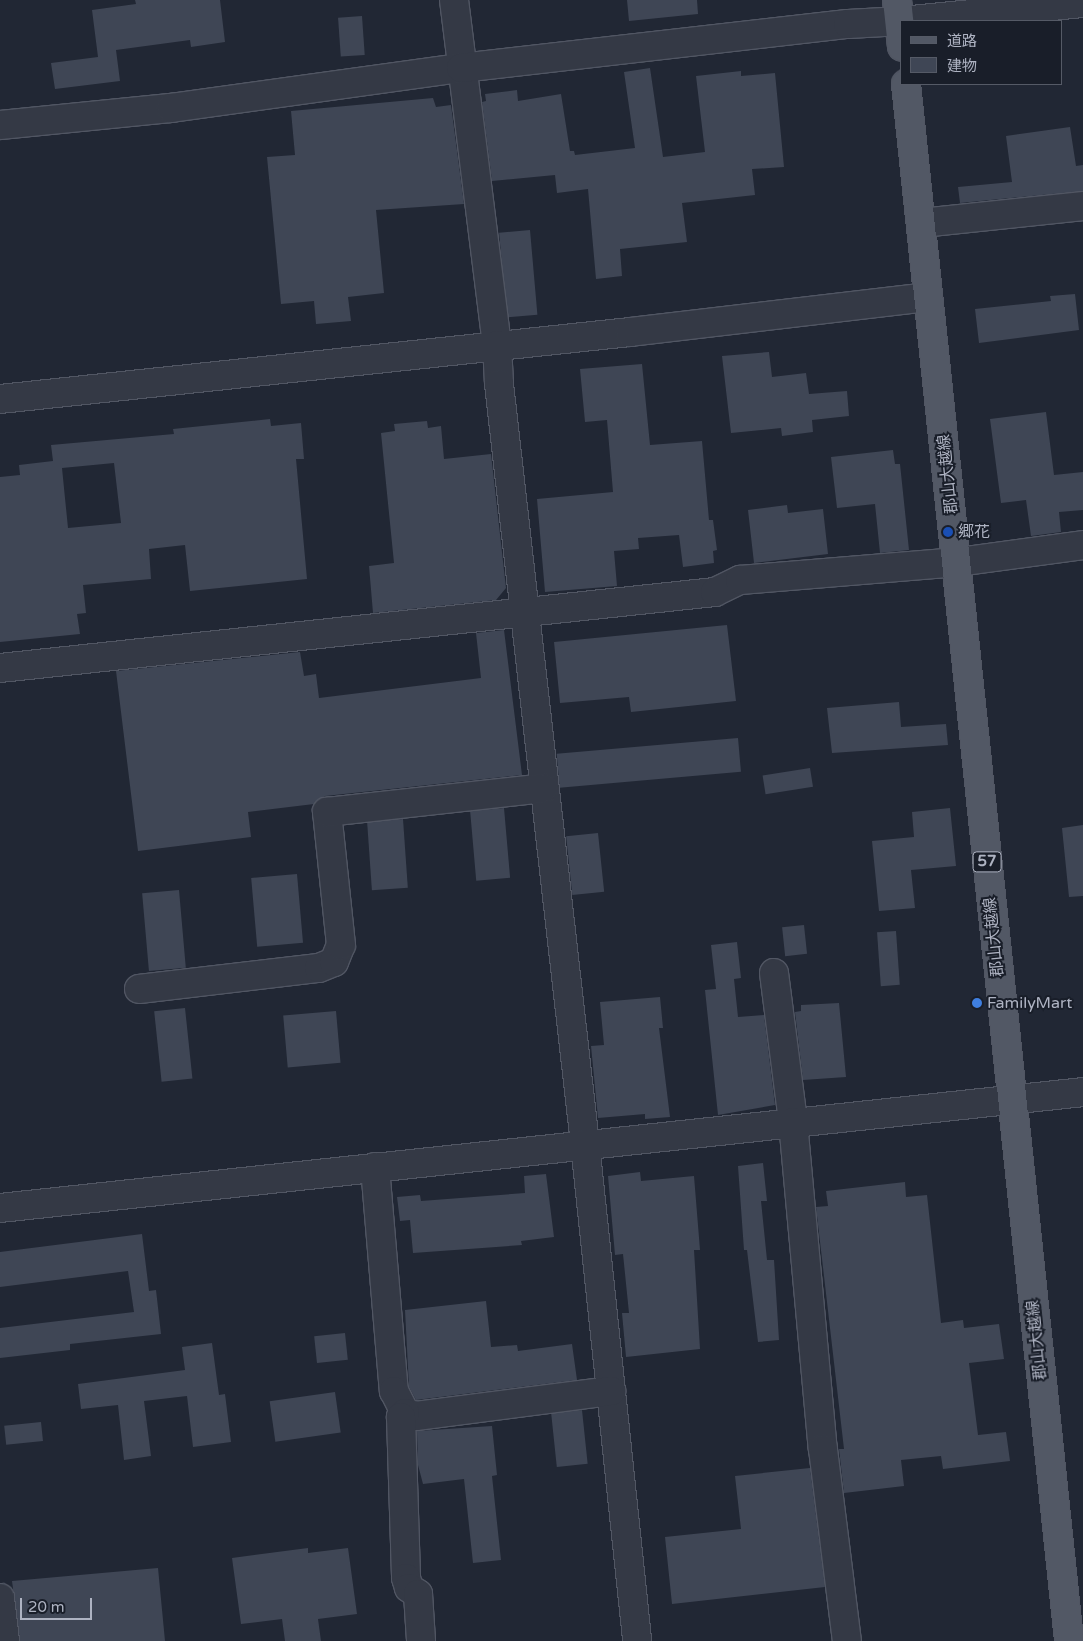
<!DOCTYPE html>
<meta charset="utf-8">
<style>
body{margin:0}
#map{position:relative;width:1083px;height:1641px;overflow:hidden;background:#212734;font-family:"Varela Round","Noto Sans JP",sans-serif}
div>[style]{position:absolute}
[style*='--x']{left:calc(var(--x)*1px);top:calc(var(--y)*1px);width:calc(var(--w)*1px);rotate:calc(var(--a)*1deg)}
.building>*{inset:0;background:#3f4655;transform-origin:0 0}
.roads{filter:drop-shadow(1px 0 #515663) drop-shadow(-1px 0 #515663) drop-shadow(0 1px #515663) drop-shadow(0 -1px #515663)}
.minor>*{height:28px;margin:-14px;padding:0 14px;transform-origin:14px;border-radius:14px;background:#343945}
.tertiary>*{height:28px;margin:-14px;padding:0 14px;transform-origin:14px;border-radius:14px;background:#343945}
.primary>*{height:28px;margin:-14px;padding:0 14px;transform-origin:14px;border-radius:14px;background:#525865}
.dots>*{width:14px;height:14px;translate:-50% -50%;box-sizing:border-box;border:2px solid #191e29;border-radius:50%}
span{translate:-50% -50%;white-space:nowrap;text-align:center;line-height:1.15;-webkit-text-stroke:4px #191e29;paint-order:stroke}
.shield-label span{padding:1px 4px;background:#191e29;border:1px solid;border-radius:4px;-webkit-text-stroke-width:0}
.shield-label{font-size:15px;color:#aeb3c2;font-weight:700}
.street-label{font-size:16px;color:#aeb3c2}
.poi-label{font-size:16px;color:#aeb3c2}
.left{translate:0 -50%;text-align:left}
.legend{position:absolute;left:900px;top:20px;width:162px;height:65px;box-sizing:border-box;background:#191e29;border:1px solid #555a66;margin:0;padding:6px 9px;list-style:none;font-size:15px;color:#aeb3c2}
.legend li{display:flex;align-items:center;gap:10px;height:25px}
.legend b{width:25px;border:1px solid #555a66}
.scale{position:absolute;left:20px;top:1598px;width:72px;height:22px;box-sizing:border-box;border:2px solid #aeb3c2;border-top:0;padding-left:6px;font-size:15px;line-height:18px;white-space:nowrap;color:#aeb3c2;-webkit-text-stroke:4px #191e29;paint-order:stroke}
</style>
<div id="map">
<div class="building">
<i style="clip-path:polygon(135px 0,220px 0,225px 42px,191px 47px,190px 40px,116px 50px,120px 81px,55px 89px,51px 63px,98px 57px,92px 10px,136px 4px)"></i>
<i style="clip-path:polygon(627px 0,697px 0,698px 14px,629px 21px)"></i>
<i style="left:362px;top:16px;width:39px;height:24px;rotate:86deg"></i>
<i style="clip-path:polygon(650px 68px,663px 157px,705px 152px,696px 76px,741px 71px,741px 76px,775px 73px,784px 167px,752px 169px,755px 195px,682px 203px,687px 242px,620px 249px,622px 276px,596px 279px,588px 189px,557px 193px,555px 175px,492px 181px,482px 102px,486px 101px,485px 94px,517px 90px,518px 101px,561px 94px,570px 151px,574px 151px,575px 155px,635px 148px,624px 72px)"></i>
<i style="clip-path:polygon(433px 98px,436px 107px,451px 105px,464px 204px,376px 210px,384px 293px,348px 297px,351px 321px,316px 324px,314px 301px,281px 304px,267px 157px,295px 155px,291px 111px)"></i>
<i style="clip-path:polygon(1070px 127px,1076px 166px,1083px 165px,1083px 191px,960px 203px,958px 187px,1012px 182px,1006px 136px)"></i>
<i style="left:530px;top:230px;width:85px;height:31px;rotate:85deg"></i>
<i style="clip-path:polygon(1075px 294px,1079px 330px,979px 343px,975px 309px,1051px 301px,1050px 296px)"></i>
<i style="clip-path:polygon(769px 352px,772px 377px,806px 373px,809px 394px,847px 391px,849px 416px,812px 420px,813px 432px,782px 436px,781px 428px,731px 433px,722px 356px)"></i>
<i style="clip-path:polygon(642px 364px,650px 445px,702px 441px,709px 520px,713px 520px,717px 550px,713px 551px,714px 563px,683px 567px,679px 535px,638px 538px,639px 549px,614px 551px,617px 586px,545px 592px,537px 499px,613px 492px,607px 420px,585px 422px,580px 369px)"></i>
<i style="clip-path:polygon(1046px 412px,1054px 475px,1083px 472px,1083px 510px,1059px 512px,1061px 532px,1031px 536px,1026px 500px,1001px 503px,990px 419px)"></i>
<i style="clip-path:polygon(evenodd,270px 419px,271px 426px,301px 423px,304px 459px,296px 459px,307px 579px,190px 591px,185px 545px,149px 549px,151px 579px,83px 585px,86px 613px,77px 614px,80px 634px,0 642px,0 477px,20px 475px,19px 465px,53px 461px,51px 445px,174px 434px,173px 429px,270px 419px,114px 463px,121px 523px,68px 528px,62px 468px,114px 463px)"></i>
<i style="clip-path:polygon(427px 421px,428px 428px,441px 426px,444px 459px,491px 454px,506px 588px,496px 600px,373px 613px,369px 566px,394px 563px,381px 433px,395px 431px,394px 424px)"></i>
<i style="clip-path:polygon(893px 450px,895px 464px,900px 464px,909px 550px,880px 553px,875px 504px,837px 508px,831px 457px)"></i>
<i style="clip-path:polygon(787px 505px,788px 513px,823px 509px,828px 554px,754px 563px,748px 510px)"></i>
<i style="clip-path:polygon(727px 625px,736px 701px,631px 712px,629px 697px,560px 703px,554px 642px)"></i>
<i style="clip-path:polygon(504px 630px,522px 775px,325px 796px,314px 804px,248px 812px,251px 837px,138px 851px,116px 671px,300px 652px,304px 676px,316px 674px,319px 698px,481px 678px,476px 633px)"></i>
<i style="clip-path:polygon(899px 702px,901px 727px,946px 724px,948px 745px,832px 753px,827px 708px)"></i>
<i style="left:738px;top:738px;width:34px;height:182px;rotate:85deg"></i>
<i style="left:810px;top:768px;width:19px;height:48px;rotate:81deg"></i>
<i style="left:504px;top:808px;width:70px;height:34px;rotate:85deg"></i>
<i style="clip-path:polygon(950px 808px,956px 866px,911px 870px,915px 908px,879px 911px,872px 841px,914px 837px,912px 812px)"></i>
<i style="left:403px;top:819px;width:69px;height:36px;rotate:86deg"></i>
<i style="clip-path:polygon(1083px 825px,1083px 896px,1069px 897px,1062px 828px)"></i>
<i style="left:598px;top:833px;width:59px;height:32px;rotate:84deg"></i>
<i style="left:297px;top:874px;width:69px;height:46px;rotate:85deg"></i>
<i style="left:179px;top:890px;width:78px;height:37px;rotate:85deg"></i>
<i style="left:804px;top:925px;width:29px;height:22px;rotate:84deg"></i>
<i style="left:896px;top:931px;width:54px;height:19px;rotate:86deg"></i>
<i style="clip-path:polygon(737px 942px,741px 978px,734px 979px,738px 1017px,764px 1015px,775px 1105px,718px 1115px,705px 990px,716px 989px,711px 945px)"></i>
<i style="clip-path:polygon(660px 997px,663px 1028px,659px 1028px,670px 1117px,645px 1119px,645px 1114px,598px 1118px,591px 1046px,604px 1045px,600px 1002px)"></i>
<i style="clip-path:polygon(839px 1003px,846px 1077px,803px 1080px,795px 1012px,801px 1011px,801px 1005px)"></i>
<i style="left:185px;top:1008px;width:71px;height:31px;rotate:84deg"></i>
<i style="left:336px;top:1011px;width:52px;height:53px;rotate:85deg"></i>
<i style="clip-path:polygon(763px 1163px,767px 1201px,761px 1201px,767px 1260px,774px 1260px,779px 1340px,758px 1342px,747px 1250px,744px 1250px,738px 1166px)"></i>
<i style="clip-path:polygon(640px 1172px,641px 1181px,694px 1176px,700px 1250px,694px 1250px,700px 1349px,626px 1357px,622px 1313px,629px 1313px,623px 1254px,615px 1255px,608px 1176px)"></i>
<i style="clip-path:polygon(546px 1174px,554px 1237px,521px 1241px,522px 1245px,413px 1253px,410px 1220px,400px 1221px,397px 1197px,420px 1195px,421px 1201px,525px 1193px,524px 1176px)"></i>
<i style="clip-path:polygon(905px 1182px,906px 1197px,927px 1195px,941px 1323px,963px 1320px,964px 1328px,999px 1324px,1004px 1359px,969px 1363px,978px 1435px,1006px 1432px,1010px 1461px,943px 1469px,941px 1456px,901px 1460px,904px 1486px,844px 1493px,839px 1449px,844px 1449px,816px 1207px,828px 1206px,826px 1191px)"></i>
<i style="clip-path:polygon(142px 1234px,149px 1291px,156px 1290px,161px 1334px,70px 1344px,70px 1350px,0 1358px,0 1328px,134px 1312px,128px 1271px,0 1287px,0 1252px)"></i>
<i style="clip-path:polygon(486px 1301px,491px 1347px,517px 1345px,518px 1351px,572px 1344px,577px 1380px,416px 1400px,409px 1387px,405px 1310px)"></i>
<i style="left:345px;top:1333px;width:27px;height:31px;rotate:84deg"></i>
<i style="clip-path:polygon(212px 1343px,219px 1395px,225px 1394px,231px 1442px,193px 1447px,187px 1396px,144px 1401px,151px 1456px,124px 1460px,118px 1405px,81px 1409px,78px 1384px,185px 1370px,182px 1347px)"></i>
<i style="left:335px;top:1392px;width:41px;height:66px;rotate:82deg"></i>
<i style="left:582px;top:1410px;width:54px;height:31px;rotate:84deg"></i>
<i style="left:41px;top:1422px;width:19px;height:37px;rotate:84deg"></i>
<i style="clip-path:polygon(492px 1426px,497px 1475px,492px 1476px,501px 1560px,473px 1563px,464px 1479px,423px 1484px,418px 1465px,417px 1431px)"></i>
<i style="clip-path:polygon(810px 1468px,825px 1587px,672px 1604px,665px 1537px,741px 1529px,735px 1476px)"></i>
<i style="clip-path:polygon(308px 1548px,308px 1553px,348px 1548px,357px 1614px,318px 1619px,321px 1641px,285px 1641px,282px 1619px,241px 1624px,232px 1558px)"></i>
<i style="clip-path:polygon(158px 1568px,165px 1641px,20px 1641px,12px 1581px)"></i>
</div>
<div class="roads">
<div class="minor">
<i style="--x:454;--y:0;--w:348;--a:82.9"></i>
<i style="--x:497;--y:345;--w:39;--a:87"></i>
<i style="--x:499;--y:384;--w:765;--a:83.54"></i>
<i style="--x:585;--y:1144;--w:500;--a:84"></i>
<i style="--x:902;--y:21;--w:182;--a:-5.7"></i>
<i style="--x:0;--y:125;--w:172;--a:-5.7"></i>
<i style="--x:171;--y:108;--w:293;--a:-7.9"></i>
<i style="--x:461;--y:68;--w:389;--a:-6.5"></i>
<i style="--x:848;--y:24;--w:54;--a:-3.2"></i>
<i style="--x:921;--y:223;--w:163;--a:-6"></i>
<i style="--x:0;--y:668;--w:719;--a:-6.07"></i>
<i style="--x:715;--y:592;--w:28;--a:-26"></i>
<i style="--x:740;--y:580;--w:219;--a:-4.7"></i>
<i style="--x:958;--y:562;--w:126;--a:-7.7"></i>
<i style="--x:774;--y:973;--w:150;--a:82.7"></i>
<i style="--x:793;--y:1122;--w:328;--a:84.8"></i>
<i style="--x:823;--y:1449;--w:193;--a:82.9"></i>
<i style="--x:139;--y:989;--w:181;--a:-6.7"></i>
<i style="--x:319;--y:968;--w:16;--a:-22"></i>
<i style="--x:334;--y:962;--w:18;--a:-68"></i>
<i style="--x:341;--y:945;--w:134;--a:-96"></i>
<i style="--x:327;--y:812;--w:218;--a:-6.3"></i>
<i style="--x:375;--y:1167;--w:225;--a:85.2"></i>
<i style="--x:394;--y:1391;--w:25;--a:63"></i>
<i style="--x:405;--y:1413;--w:11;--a:15"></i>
<i style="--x:416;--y:1416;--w:197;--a:-7.3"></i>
<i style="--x:0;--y:1208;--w:1089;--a:-6.11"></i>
<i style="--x:405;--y:1413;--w:6;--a:135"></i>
<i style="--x:401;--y:1417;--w:161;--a:88.2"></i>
<i style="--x:406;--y:1578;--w:10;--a:73"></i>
<i style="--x:409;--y:1588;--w:11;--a:34"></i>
<i style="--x:418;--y:1594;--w:47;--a:86.3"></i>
<i style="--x:0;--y:1598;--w:43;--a:83.4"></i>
</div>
<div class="tertiary">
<i style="--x:0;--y:399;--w:634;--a:-6.07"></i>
<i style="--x:630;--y:332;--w:300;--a:-6.7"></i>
</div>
<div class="primary">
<i style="--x:897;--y:0;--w:47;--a:83.9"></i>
<i style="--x:906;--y:84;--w:1566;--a:84.02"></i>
</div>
</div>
<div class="dots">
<i style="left:948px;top:532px;background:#1a4fb4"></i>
<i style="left:977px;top:1003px;background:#3f7fe0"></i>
</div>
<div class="shield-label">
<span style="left:987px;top:862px">57</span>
</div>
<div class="street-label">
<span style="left:948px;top:474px;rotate:-96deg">郡山大越線</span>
<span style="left:994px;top:937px;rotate:-96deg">郡山大越線</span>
<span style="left:1037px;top:1340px;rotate:-96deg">郡山大越線</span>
</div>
<div class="poi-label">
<span class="left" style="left:958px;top:532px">郷花</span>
<span class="left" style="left:987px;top:1003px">FamilyMart</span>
</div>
<ul class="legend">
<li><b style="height:6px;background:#525865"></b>道路</li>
<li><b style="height:14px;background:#3f4655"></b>建物</li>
</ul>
<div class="scale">20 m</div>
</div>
